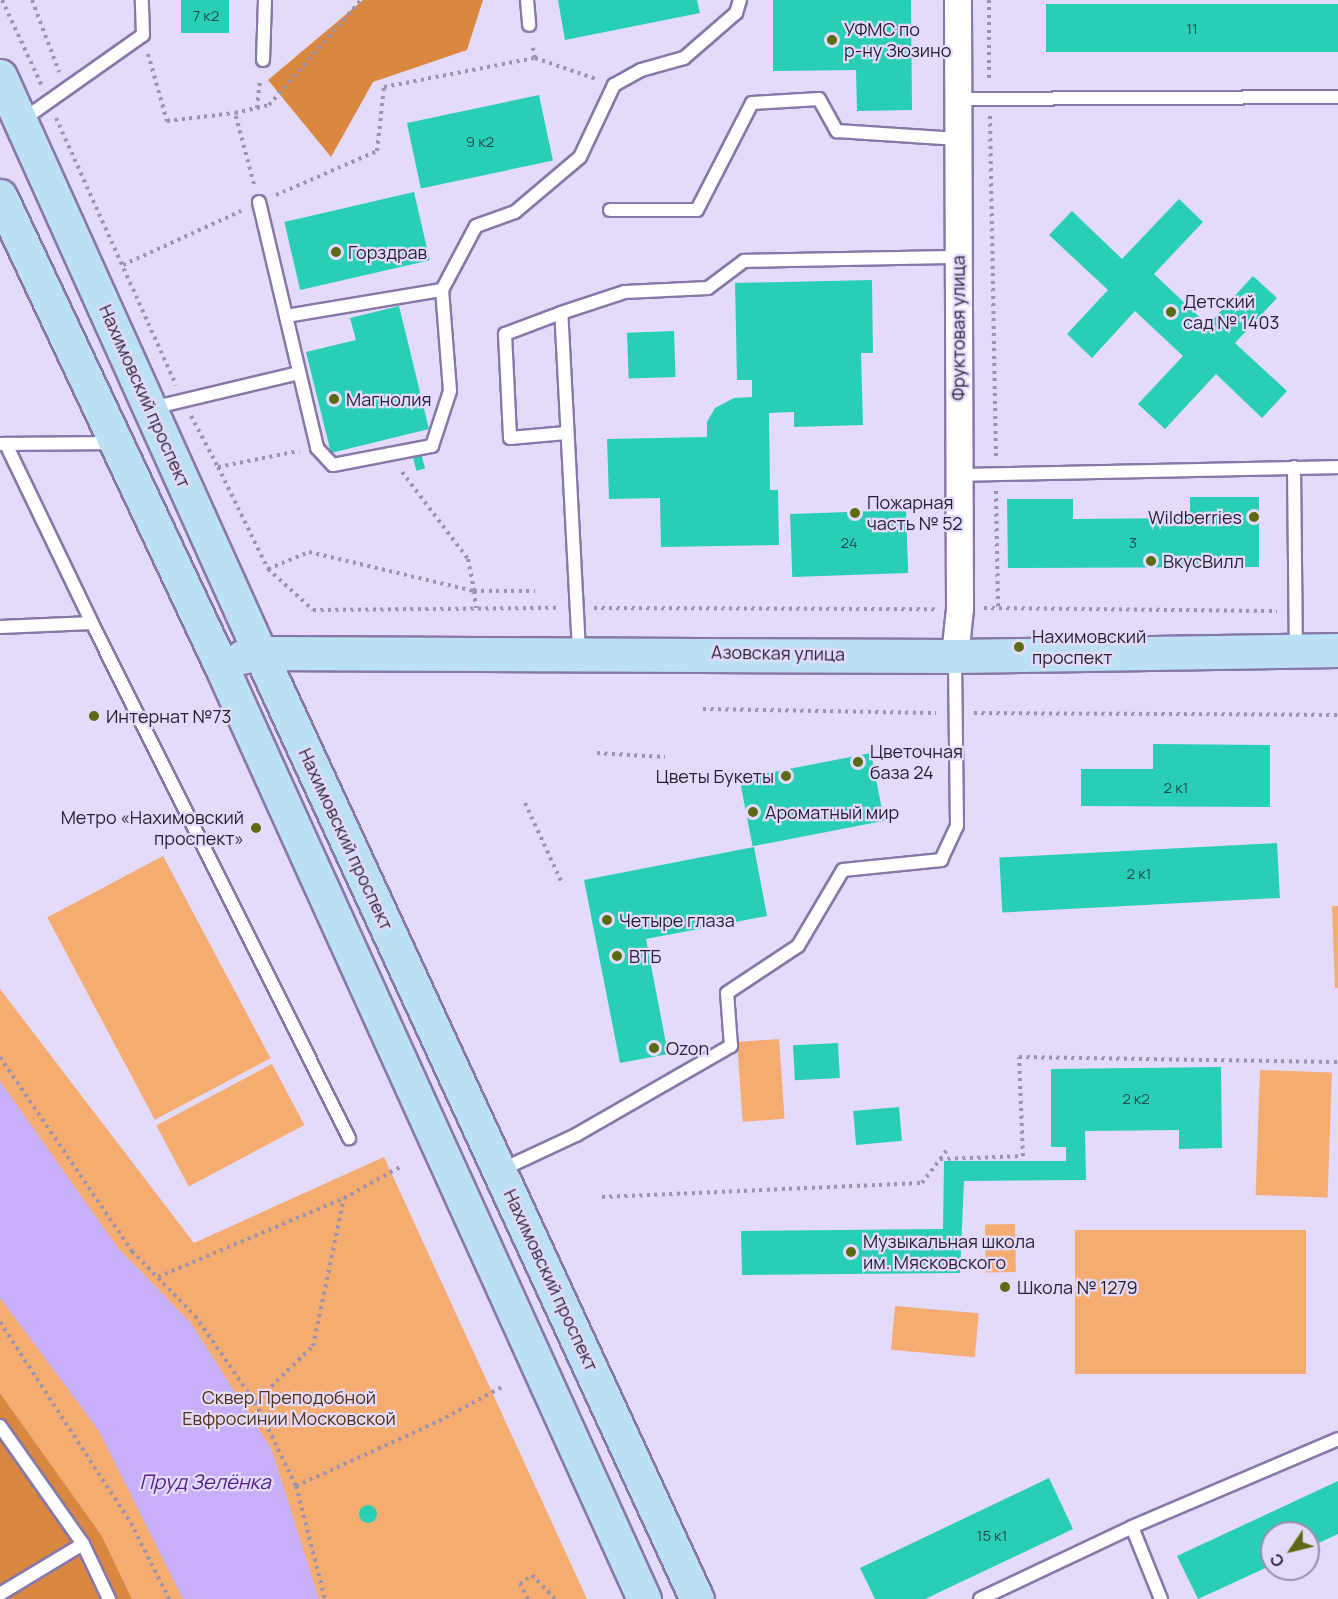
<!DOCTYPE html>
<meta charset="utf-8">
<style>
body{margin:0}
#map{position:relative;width:1338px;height:1599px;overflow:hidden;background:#e4dafa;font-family:Manrope,sans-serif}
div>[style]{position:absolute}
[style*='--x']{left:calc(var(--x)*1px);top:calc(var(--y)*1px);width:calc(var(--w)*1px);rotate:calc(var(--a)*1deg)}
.green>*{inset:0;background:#f5ac71;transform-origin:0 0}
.forest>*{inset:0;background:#da883f}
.water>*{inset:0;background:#c7aff9}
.building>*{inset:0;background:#28cfb5;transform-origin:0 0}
.round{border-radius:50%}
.path>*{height:4px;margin-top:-2px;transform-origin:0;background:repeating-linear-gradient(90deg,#9c93ae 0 3px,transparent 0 7.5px)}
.roads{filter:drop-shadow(2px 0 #8878a8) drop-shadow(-2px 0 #8878a8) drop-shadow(0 2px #8878a8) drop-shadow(0 -2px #8878a8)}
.lane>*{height:12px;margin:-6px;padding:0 6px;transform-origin:6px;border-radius:6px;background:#fff}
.street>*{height:26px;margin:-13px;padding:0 13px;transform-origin:13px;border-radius:13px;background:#fff}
.secondary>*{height:33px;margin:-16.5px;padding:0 16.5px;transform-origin:16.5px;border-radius:16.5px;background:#bce1f5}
.dots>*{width:16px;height:16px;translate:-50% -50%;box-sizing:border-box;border:3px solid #e4dafa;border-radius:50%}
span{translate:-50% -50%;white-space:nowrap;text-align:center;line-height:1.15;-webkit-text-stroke:4.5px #e4dafa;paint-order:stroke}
.number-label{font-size:15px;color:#264b53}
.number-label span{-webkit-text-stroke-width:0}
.poi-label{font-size:18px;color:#261f32}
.left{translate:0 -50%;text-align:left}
.right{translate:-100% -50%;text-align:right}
.street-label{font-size:18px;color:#261f32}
.park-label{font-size:18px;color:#533113}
.water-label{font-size:20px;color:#51208a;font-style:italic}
.north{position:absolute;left:1260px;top:1521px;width:60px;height:60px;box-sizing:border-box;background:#e4dafa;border:2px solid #988faa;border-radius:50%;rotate:235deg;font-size:16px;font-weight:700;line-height:24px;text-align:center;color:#261f32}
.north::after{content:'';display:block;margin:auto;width:21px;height:27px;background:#5c6a13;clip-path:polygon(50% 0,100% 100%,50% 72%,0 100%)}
</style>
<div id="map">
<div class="green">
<i style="left:163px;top:856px;width:229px;height:131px;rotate:62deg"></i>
<i style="clip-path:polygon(1332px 906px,1338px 906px,1338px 988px,1335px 988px)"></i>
<i style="clip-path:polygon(0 989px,194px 1243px,384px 1157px,587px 1599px,132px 1599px,102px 1536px,0 1393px)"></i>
<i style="left:779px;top:1039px;width:80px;height:42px;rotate:86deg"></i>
<i style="left:272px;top:1064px;width:69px;height:131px;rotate:62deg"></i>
<i style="left:1260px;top:1070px;width:72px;height:125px;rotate:2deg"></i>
<i style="left:1015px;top:1224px;width:48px;height:30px;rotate:89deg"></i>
<i style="left:1075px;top:1230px;width:231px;height:144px"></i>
<i style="left:895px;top:1306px;width:84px;height:44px;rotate:5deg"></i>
</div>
<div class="forest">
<i style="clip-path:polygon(363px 0,483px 0,467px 50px,373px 82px,331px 157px,268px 80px)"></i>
<i style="clip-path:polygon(0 1393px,102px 1536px,132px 1599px,0 1599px)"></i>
</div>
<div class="water">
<i style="clip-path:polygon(0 1081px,118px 1248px,191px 1323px,272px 1450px,319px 1599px,183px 1599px,99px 1431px,0 1298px)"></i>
</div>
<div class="building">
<i style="left:181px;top:0;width:48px;height:33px"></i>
<i style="clip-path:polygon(558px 0,697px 0,700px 13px,565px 40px)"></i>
<i style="clip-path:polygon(773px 0,911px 0,912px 110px,857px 111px,856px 70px,773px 71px)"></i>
<i style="left:1338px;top:4px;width:48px;height:292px;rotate:90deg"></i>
<i style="left:539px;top:95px;width:67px;height:135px;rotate:78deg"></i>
<i style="left:414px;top:192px;width:70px;height:133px;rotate:77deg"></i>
<i style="clip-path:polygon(1179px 199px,1203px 222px,1154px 274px,1208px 325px,1253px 276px,1277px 298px,1235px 343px,1287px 391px,1262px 418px,1216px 374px,1165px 429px,1138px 404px,1183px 356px,1135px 311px,1092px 358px,1067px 334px,1108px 290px,1049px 235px,1072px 211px,1122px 259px)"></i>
<i style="clip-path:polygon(872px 280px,873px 353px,861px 353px,863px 425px,794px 427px,794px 412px,769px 413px,770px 490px,778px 490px,779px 545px,661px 547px,660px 498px,609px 499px,607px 439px,707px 437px,707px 422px,715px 408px,734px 398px,752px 397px,752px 380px,737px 380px,735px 283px)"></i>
<i style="clip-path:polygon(399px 306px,429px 429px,331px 453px,306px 352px,356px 340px,350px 318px)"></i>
<i style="left:674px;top:331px;width:46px;height:47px;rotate:88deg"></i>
<i style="left:421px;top:453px;width:16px;height:9px;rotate:75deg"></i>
<i style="clip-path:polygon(1190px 497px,1259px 497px,1259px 567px,1008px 568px,1007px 499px,1073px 499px,1073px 519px,1190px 518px)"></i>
<i style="left:906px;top:510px;width:63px;height:116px;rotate:88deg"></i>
<i style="clip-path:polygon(1153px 744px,1270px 745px,1270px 807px,1081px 806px,1081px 769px,1153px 769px)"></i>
<i style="left:871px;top:753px;width:69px;height:134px;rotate:79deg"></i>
<i style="left:1277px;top:843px;width:55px;height:278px;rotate:87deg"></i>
<i style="clip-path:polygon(754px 847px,767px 916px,646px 939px,668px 1054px,620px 1063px,584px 880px)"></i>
<i style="left:838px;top:1043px;width:35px;height:45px;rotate:87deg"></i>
<i style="clip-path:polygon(1221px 1067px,1222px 1148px,1179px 1149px,1179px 1130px,1085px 1131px,1086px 1180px,964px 1181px,960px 1273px,742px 1275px,741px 1231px,943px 1229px,944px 1161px,1066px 1161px,1066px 1147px,1051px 1147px,1051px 1069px)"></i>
<i style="left:899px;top:1107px;width:34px;height:46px;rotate:85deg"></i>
<i style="clip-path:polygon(1049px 1478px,1073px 1529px,925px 1599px,875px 1599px,860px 1568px)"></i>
<i style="clip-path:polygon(1338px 1481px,1338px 1534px,1308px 1548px,1308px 1533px,1272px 1533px,1272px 1565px,1198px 1599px,1177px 1556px)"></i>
<i class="round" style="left:359px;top:1505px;width:18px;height:18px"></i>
</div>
<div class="path">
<i style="--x:2;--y:0;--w:93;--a:65.1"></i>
<i style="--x:32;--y:0;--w:77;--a:69.4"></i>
<i style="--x:989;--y:0;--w:82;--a:90"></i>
<i style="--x:148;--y:54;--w:70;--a:74.2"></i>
<i style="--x:167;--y:121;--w:68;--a:-6.7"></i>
<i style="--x:535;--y:58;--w:65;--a:19"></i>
<i style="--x:257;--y:108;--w:29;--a:-84"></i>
<i style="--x:990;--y:116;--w:341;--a:89"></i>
<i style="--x:56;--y:118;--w:293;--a:65.8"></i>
<i style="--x:254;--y:184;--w:73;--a:-105"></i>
<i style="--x:235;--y:113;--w:35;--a:-13"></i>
<i style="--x:269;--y:105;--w:140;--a:-48.8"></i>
<i style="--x:276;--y:195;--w:110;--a:-23.5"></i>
<i style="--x:377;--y:151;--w:64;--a:-83.8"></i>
<i style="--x:384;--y:87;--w:154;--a:-10.9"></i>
<i style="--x:535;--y:58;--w:15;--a:-101"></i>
<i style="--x:123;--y:265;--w:130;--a:-24.6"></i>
<i style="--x:191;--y:416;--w:58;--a:62.1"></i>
<i style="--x:218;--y:467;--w:83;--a:-11.2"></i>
<i style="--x:218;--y:467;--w:114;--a:63.9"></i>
<i style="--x:268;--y:569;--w:61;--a:42.3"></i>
<i style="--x:313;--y:610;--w:247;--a:-0.5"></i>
<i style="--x:402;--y:472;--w:109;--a:52.8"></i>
<i style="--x:468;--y:559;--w:33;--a:79"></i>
<i style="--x:474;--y:591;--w:61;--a:0"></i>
<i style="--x:996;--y:491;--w:117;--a:89"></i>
<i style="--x:268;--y:569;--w:44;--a:-22.5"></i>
<i style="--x:309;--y:552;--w:170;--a:13.3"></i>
<i style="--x:474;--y:591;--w:17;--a:83"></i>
<i style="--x:594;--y:608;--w:341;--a:0.2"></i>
<i style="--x:984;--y:608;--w:293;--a:0.6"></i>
<i style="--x:703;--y:709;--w:233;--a:1"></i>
<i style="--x:974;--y:713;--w:364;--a:0.3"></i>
<i style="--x:597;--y:753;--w:68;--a:3.4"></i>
<i style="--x:525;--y:803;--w:86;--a:65.2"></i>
<i style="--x:0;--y:1057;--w:235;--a:55.8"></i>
<i style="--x:132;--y:1251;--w:91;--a:45.9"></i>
<i style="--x:195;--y:1316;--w:105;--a:55.1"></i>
<i style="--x:255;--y:1402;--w:93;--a:64"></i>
<i style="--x:296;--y:1486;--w:117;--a:75.6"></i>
<i style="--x:940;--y:1159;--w:83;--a:-2.1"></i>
<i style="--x:1023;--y:1156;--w:99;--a:-92.3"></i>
<i style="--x:1019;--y:1057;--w:319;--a:0.9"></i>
<i style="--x:602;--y:1197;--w:320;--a:-2.5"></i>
<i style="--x:922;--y:1183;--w:41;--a:-52.9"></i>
<i style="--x:158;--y:1277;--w:202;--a:-23"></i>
<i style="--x:0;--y:1322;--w:240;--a:56.9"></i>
<i style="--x:131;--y:1523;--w:85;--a:63.4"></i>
<i style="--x:255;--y:1402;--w:81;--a:-44"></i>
<i style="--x:313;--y:1346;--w:151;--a:-78.2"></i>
<i style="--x:344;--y:1198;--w:66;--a:-28.9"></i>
<i style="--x:296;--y:1486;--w:157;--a:-24.4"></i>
<i style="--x:439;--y:1421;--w:72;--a:-28.4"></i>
<i style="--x:528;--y:1599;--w:17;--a:-118"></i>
<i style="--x:520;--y:1584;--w:15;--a:-37"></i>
<i style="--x:532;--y:1575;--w:33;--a:46"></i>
</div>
<div class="roads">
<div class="lane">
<i style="--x:527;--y:0;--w:25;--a:85"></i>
<i style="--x:263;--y:60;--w:60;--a:-88.1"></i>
<i style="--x:958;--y:99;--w:380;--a:-0.3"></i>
<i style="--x:21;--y:121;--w:149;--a:-35.2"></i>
<i style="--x:143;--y:35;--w:35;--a:-92"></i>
<i style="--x:259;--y:202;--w:253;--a:76.7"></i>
<i style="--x:317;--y:448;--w:23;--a:47"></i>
<i style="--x:333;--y:465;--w:101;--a:-10.9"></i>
<i style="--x:432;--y:446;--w:58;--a:-71.9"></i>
<i style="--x:450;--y:391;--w:101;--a:-94.5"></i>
<i style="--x:442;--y:290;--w:72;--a:-62"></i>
<i style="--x:476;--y:226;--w:41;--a:-19.7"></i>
<i style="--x:515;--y:212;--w:85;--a:-40.2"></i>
<i style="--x:580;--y:157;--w:80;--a:-64.7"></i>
<i style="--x:614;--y:85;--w:31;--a:-29"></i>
<i style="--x:641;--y:70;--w:45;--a:-15.6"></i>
<i style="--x:684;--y:58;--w:69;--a:-40.9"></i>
<i style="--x:736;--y:13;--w:14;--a:-73"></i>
<i style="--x:610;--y:210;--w:87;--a:0"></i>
<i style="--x:697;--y:210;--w:120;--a:-62.8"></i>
<i style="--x:752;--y:103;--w:67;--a:-3.4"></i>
<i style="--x:819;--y:99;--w:37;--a:61"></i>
<i style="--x:837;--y:131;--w:121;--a:3.8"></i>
<i style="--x:561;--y:313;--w:60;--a:159.4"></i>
<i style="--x:505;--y:334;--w:104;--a:87.2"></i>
<i style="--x:510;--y:438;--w:56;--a:-5.1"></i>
<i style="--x:286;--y:316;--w:158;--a:-9.5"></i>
<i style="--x:152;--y:408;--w:151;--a:-13.4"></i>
<i style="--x:0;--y:444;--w:113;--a:-0.5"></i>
<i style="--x:1294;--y:467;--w:182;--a:89.4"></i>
<i style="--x:958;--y:475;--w:380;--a:-1.2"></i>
<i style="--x:92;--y:623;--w:576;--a:63.48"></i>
<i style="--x:0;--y:627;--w:92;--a:-2.5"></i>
<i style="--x:92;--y:623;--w:199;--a:-115.7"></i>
<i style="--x:579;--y:651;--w:338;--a:-93"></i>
<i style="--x:561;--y:313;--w:67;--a:-18.2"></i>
<i style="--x:625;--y:292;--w:83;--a:-2.8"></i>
<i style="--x:708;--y:288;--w:45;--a:-36.9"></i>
<i style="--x:744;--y:261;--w:214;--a:-1.1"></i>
<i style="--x:501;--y:1170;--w:83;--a:-25"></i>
<i style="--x:576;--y:1135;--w:179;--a:-29.9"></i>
<i style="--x:731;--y:1046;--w:53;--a:-94.3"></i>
<i style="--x:727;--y:993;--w:85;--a:-33.5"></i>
<i style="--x:798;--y:946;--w:88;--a:-59.4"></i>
<i style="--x:843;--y:870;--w:99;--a:-5.8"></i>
<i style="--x:941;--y:860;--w:38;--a:-65"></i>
<i style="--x:957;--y:826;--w:170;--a:-90.7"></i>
<i style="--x:0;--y:1426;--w:144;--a:54.9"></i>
<i style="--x:1132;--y:1527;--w:224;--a:-23.1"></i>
<i style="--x:0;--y:1594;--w:97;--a:-31.1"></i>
<i style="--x:83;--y:1544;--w:61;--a:64.7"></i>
<i style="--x:980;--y:1599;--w:168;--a:-25.3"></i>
<i style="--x:1132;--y:1527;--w:78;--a:68.1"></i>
</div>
<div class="street">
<i style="--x:955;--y:656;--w:47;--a:-83.9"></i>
<i style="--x:960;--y:609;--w:609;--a:-90.19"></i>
</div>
<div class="secondary">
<i style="--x:0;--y:76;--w:633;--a:65.74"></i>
<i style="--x:260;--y:653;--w:1042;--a:65.21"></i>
<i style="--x:0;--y:196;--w:524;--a:64.8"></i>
<i style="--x:223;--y:670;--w:1020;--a:65.62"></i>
<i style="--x:242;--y:657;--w:18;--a:-13"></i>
<i style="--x:260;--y:653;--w:695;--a:0.25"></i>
<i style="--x:955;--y:656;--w:383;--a:-0.9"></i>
</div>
</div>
<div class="dots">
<i style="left:832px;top:40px;background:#5c6a13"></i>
<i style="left:336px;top:252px;background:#5c6a13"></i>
<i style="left:1171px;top:312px;background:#5c6a13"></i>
<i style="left:334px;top:399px;background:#5c6a13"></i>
<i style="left:855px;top:513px;background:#5c6a13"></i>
<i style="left:1254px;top:517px;background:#5c6a13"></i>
<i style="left:1151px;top:561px;background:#5c6a13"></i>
<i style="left:1019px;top:647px;background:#5c6a13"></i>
<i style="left:94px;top:716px;background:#5c6a13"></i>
<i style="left:858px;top:762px;background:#5c6a13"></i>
<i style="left:786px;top:776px;background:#5c6a13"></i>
<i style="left:753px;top:812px;background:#5c6a13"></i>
<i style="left:256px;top:828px;background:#5c6a13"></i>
<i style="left:607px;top:920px;background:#5c6a13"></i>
<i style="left:617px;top:956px;background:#5c6a13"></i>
<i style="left:654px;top:1048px;background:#5c6a13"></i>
<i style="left:851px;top:1252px;background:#5c6a13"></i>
<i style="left:1005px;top:1287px;background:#5c6a13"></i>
</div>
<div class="number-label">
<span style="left:206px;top:16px">7 к2</span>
<span style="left:1192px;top:29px">11</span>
<span style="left:480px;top:142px">9 к2</span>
<span style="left:849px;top:543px">24</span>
<span style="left:1133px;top:543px">3</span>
<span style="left:1176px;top:788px">2 к1</span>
<span style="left:1139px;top:874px">2 к1</span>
<span style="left:1136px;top:1099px">2 к2</span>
<span style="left:992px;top:1536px">15 к1</span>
</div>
<div class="poi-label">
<span class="left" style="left:844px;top:40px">УФМС по<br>р-ну Зюзино</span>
<span class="left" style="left:348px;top:252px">Горздрав</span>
<span class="left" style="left:1183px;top:312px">Детский<br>сад № 1403</span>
<span class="left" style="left:346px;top:399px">Магнолия</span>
<span class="left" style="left:867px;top:513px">Пожарная<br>часть № 52</span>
<span class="right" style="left:1242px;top:517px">Wildberries</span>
<span class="left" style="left:1163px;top:561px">ВкусВилл</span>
<span class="left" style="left:1032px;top:647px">Нахимовский<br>проспект</span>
<span class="left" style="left:106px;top:716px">Интернат №73</span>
<span class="left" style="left:870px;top:762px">Цветочная<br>база 24</span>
<span class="right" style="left:774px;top:776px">Цветы Букеты</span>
<span class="left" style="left:765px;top:812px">Ароматный мир</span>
<span class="right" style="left:244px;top:828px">Метро «Нахимовский<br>проспект»</span>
<span class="left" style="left:619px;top:920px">Четыре глаза</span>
<span class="left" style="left:629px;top:956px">ВТБ</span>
<span class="left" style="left:666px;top:1048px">Ozon</span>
<span class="left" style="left:863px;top:1252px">Музыкальная школа<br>им. Мясковского</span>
<span class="left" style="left:1017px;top:1287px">Школа № 1279</span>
</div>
<div class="street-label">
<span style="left:958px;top:328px;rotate:-90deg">Фруктовая улица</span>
<span style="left:145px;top:396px;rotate:66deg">Нахимовский проспект</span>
<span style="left:778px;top:653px;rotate:1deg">Азовская улица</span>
<span style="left:346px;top:839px;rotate:65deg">Нахимовский проспект</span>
<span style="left:551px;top:1280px;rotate:65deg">Нахимовский проспект</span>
</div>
<div class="park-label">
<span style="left:289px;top:1408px">Сквер Преподобной<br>Евфросинии Московской</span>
</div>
<div class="water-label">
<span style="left:205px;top:1481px">Пруд Зелёнка</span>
</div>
<div class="north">С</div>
</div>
